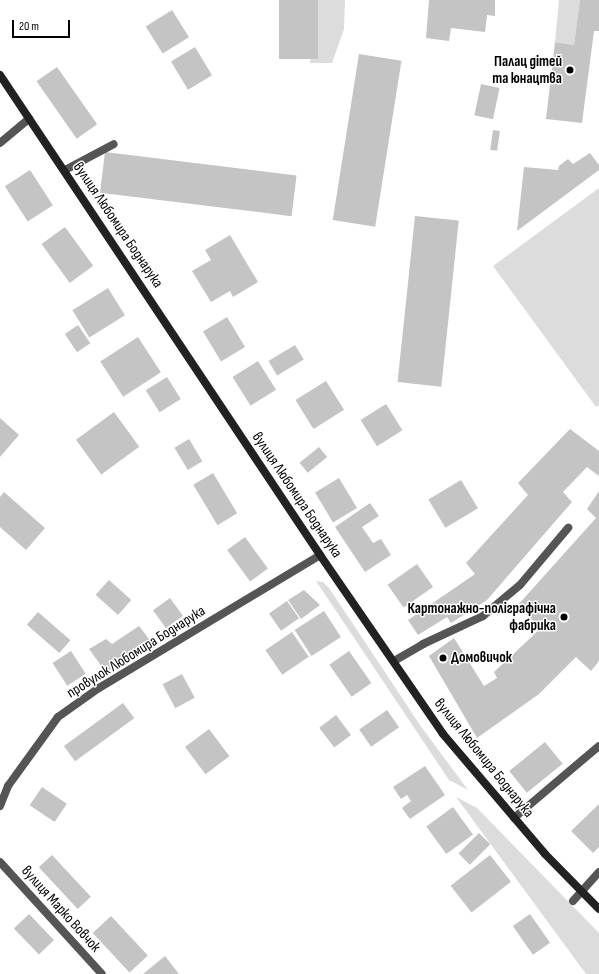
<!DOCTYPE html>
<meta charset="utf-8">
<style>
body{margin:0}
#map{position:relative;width:599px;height:974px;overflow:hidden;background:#fff;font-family:"Sofia Sans Condensed",sans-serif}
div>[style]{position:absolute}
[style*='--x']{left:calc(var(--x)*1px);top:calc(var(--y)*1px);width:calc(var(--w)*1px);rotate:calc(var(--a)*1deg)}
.green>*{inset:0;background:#dcdcdc}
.building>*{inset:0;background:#c4c4c4;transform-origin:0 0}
.lane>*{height:8px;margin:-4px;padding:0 4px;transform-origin:4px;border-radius:4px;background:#555}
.street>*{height:8px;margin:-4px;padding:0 4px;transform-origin:4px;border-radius:4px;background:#555}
.secondary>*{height:8px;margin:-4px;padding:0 4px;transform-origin:4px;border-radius:4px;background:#222}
.dots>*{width:11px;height:11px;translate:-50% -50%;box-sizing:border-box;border:2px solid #fff;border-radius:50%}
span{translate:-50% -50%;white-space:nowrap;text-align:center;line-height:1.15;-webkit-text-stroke:3px #fff;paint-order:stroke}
.poi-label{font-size:15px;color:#000;font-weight:700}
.right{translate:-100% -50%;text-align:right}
.left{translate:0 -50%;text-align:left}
.street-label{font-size:15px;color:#000}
.scale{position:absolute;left:12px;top:20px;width:58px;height:18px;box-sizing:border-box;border:2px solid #000;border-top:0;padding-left:5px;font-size:12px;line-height:14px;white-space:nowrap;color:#000;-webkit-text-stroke:3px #fff;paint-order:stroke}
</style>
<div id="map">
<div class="green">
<i style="clip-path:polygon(318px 0,345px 0,344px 29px,332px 63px,310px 63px)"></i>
<i style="clip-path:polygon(559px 0,580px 0,574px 45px,555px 42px)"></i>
<i style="clip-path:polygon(599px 188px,599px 405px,596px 407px,493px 266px)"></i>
<i style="clip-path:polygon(316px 581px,323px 582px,329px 588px,420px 725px,468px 790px,449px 780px)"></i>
<i style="clip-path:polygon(456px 797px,477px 808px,599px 933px,599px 974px,586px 974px)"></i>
</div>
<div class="building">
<i style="left:279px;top:0;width:39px;height:59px"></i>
<i style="clip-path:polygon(429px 0,495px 0,495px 16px,487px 15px,485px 32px,451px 28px,449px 41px,426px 38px)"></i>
<i style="clip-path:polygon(580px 0,599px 0,599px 31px,594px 31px,582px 123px,546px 119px,555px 42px,574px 45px)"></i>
<i style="left:172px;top:10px;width:32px;height:31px;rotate:58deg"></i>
<i style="left:195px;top:47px;width:33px;height:28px;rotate:59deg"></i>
<i style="left:359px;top:54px;width:43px;height:168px;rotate:9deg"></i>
<i style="left:57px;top:67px;width:70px;height:25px;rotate:55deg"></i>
<i style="left:481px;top:84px;width:19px;height:32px;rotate:12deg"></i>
<i style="left:493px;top:130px;width:7px;height:20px;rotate:8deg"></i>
<i style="left:105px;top:152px;width:193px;height:41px;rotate:7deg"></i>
<i style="clip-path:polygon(590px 153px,599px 165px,599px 170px,517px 231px,524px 167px,558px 170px,559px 166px,568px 159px,573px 164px)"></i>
<i style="left:30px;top:170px;width:42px;height:30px;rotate:57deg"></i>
<i style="left:415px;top:216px;width:44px;height:167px;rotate:6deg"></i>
<i style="left:65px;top:227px;width:48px;height:29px;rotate:54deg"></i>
<i style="clip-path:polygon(230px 235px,258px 282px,233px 297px,230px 291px,211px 302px,192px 271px,211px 260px,205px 250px)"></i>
<i style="left:108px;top:288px;width:32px;height:42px;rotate:58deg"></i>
<i style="left:227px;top:317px;width:35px;height:28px;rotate:59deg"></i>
<i style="left:78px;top:325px;width:22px;height:16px;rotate:56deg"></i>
<i style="left:138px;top:337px;width:42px;height:45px;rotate:57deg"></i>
<i style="left:295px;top:345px;width:17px;height:31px;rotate:59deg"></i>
<i style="left:258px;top:361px;width:34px;height:30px;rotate:58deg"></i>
<i style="left:167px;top:377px;width:26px;height:25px;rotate:58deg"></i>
<i style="left:326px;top:381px;width:34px;height:36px;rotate:58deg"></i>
<i style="left:386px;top:404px;width:31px;height:30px;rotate:58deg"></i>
<i style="left:114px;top:412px;width:43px;height:47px;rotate:54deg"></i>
<i style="clip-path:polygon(0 418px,19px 435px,0 457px)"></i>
<i style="clip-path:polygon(570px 429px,599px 451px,599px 476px,587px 467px,563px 492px,572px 502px,487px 600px,451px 623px,447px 617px,418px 635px,408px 620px,475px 574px,466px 563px,528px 495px,518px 483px)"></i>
<i style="left:189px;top:439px;width:26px;height:17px;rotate:59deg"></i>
<i style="left:319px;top:447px;width:13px;height:25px;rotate:51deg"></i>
<i style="left:213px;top:473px;width:47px;height:23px;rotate:59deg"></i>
<i style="left:339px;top:478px;width:35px;height:28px;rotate:59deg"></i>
<i style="left:461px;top:480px;width:33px;height:38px;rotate:59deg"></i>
<i style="clip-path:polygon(599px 491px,599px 661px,591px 671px,576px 657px,539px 694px,477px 738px,429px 656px,454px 638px,484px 686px,497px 678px,494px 672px,541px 628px,517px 606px,596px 518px,587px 509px)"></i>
<i style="clip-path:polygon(4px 492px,45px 528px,26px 550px,0 527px,0 497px)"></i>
<i style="clip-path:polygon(370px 503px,379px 516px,362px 527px,373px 543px,381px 539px,391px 555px,365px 572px,335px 527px)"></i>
<i style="left:245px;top:537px;width:39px;height:22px;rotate:54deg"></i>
<i style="left:417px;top:564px;width:28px;height:36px;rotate:55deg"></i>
<i style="left:109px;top:580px;width:30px;height:20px;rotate:42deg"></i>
<i style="clip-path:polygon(304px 590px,320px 605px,301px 619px,288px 600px)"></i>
<i style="left:170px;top:598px;width:22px;height:21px;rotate:54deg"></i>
<i style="left:287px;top:601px;width:21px;height:22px;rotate:55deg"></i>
<i style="left:324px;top:611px;width:31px;height:35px;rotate:57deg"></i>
<i style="left:38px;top:612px;width:43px;height:17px;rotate:41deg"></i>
<i style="clip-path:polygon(139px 626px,155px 647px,122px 666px,105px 671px,89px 649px,106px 639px,112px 644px)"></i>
<i style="left:292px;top:632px;width:30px;height:32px;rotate:56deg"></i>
<i style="left:71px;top:651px;width:27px;height:22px;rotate:57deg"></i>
<i style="left:349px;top:651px;width:39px;height:24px;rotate:55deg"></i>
<i style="left:182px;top:674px;width:27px;height:22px;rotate:62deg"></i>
<i style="left:123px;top:703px;width:19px;height:73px;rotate:54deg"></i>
<i style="left:387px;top:710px;width:21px;height:34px;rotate:55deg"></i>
<i style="left:336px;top:715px;width:25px;height:21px;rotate:53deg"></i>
<i style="left:209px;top:729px;width:34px;height:30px;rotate:53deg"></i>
<i style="left:545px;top:742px;width:28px;height:46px;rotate:51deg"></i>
<i style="clip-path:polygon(425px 766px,445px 795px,410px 819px,402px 808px,411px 801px,407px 795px,401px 799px,393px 787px)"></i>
<i style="left:42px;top:787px;width:30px;height:22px;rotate:34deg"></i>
<i style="clip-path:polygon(599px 804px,599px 847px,593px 853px,571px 831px)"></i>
<i style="left:453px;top:807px;width:34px;height:33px;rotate:54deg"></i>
<i style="left:479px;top:833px;width:16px;height:29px;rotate:45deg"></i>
<i style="left:52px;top:855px;width:57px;height:18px;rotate:47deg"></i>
<i style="left:490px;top:855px;width:34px;height:50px;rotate:52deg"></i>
<i style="left:29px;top:914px;width:36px;height:21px;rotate:46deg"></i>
<i style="left:530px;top:914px;width:35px;height:21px;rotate:55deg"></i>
<i style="left:111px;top:916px;width:54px;height:25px;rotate:47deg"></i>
<i style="clip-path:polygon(165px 956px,179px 974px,143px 974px)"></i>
</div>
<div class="lane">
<i style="--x:65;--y:170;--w:55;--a:-28"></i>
<i style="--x:394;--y:661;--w:34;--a:-30"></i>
<i style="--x:423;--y:644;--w:66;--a:-25"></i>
<i style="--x:483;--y:616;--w:48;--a:-40"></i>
<i style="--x:520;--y:585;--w:75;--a:-49.9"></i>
<i style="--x:514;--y:818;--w:111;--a:-40.3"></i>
<i style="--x:573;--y:901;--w:39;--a:-48"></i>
</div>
<div class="street">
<i style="--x:0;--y:143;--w:38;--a:-40"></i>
<i style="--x:0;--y:806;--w:22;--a:-68"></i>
<i style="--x:8;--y:786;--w:85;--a:-54.1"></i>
<i style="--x:58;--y:717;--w:50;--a:-35.3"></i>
<i style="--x:99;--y:688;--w:258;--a:-31"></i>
<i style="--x:0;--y:862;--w:151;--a:47.7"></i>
</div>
<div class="secondary">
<i style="--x:0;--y:75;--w:577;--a:56.31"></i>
<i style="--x:320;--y:555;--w:217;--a:55.5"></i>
<i style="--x:443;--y:734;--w:157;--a:49.6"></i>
<i style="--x:545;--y:854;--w:77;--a:45.5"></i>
</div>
<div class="dots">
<i style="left:570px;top:70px;background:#000"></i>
<i style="left:564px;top:617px;background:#000"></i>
<i style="left:443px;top:658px;background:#000"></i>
</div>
<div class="poi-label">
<span class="right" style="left:562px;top:70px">Палац дітей<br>та юнацтва</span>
<span class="right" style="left:556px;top:617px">Картонажно-поліграфічна<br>фабрика</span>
<span class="left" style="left:451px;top:658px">Домовичок</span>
</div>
<div class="street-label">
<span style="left:118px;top:225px;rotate:56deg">вулиця Любомира Боднарука</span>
<span style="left:297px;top:495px;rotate:56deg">вулиця Любомира Боднарука</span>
<span style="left:136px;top:652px;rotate:-32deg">провулок Любомира Боднарука</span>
<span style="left:484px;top:758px;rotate:51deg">вулиця Любомира Боднарука</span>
<span style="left:61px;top:909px;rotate:48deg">вулиця Марко Вовчок</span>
</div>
<div class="scale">20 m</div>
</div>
